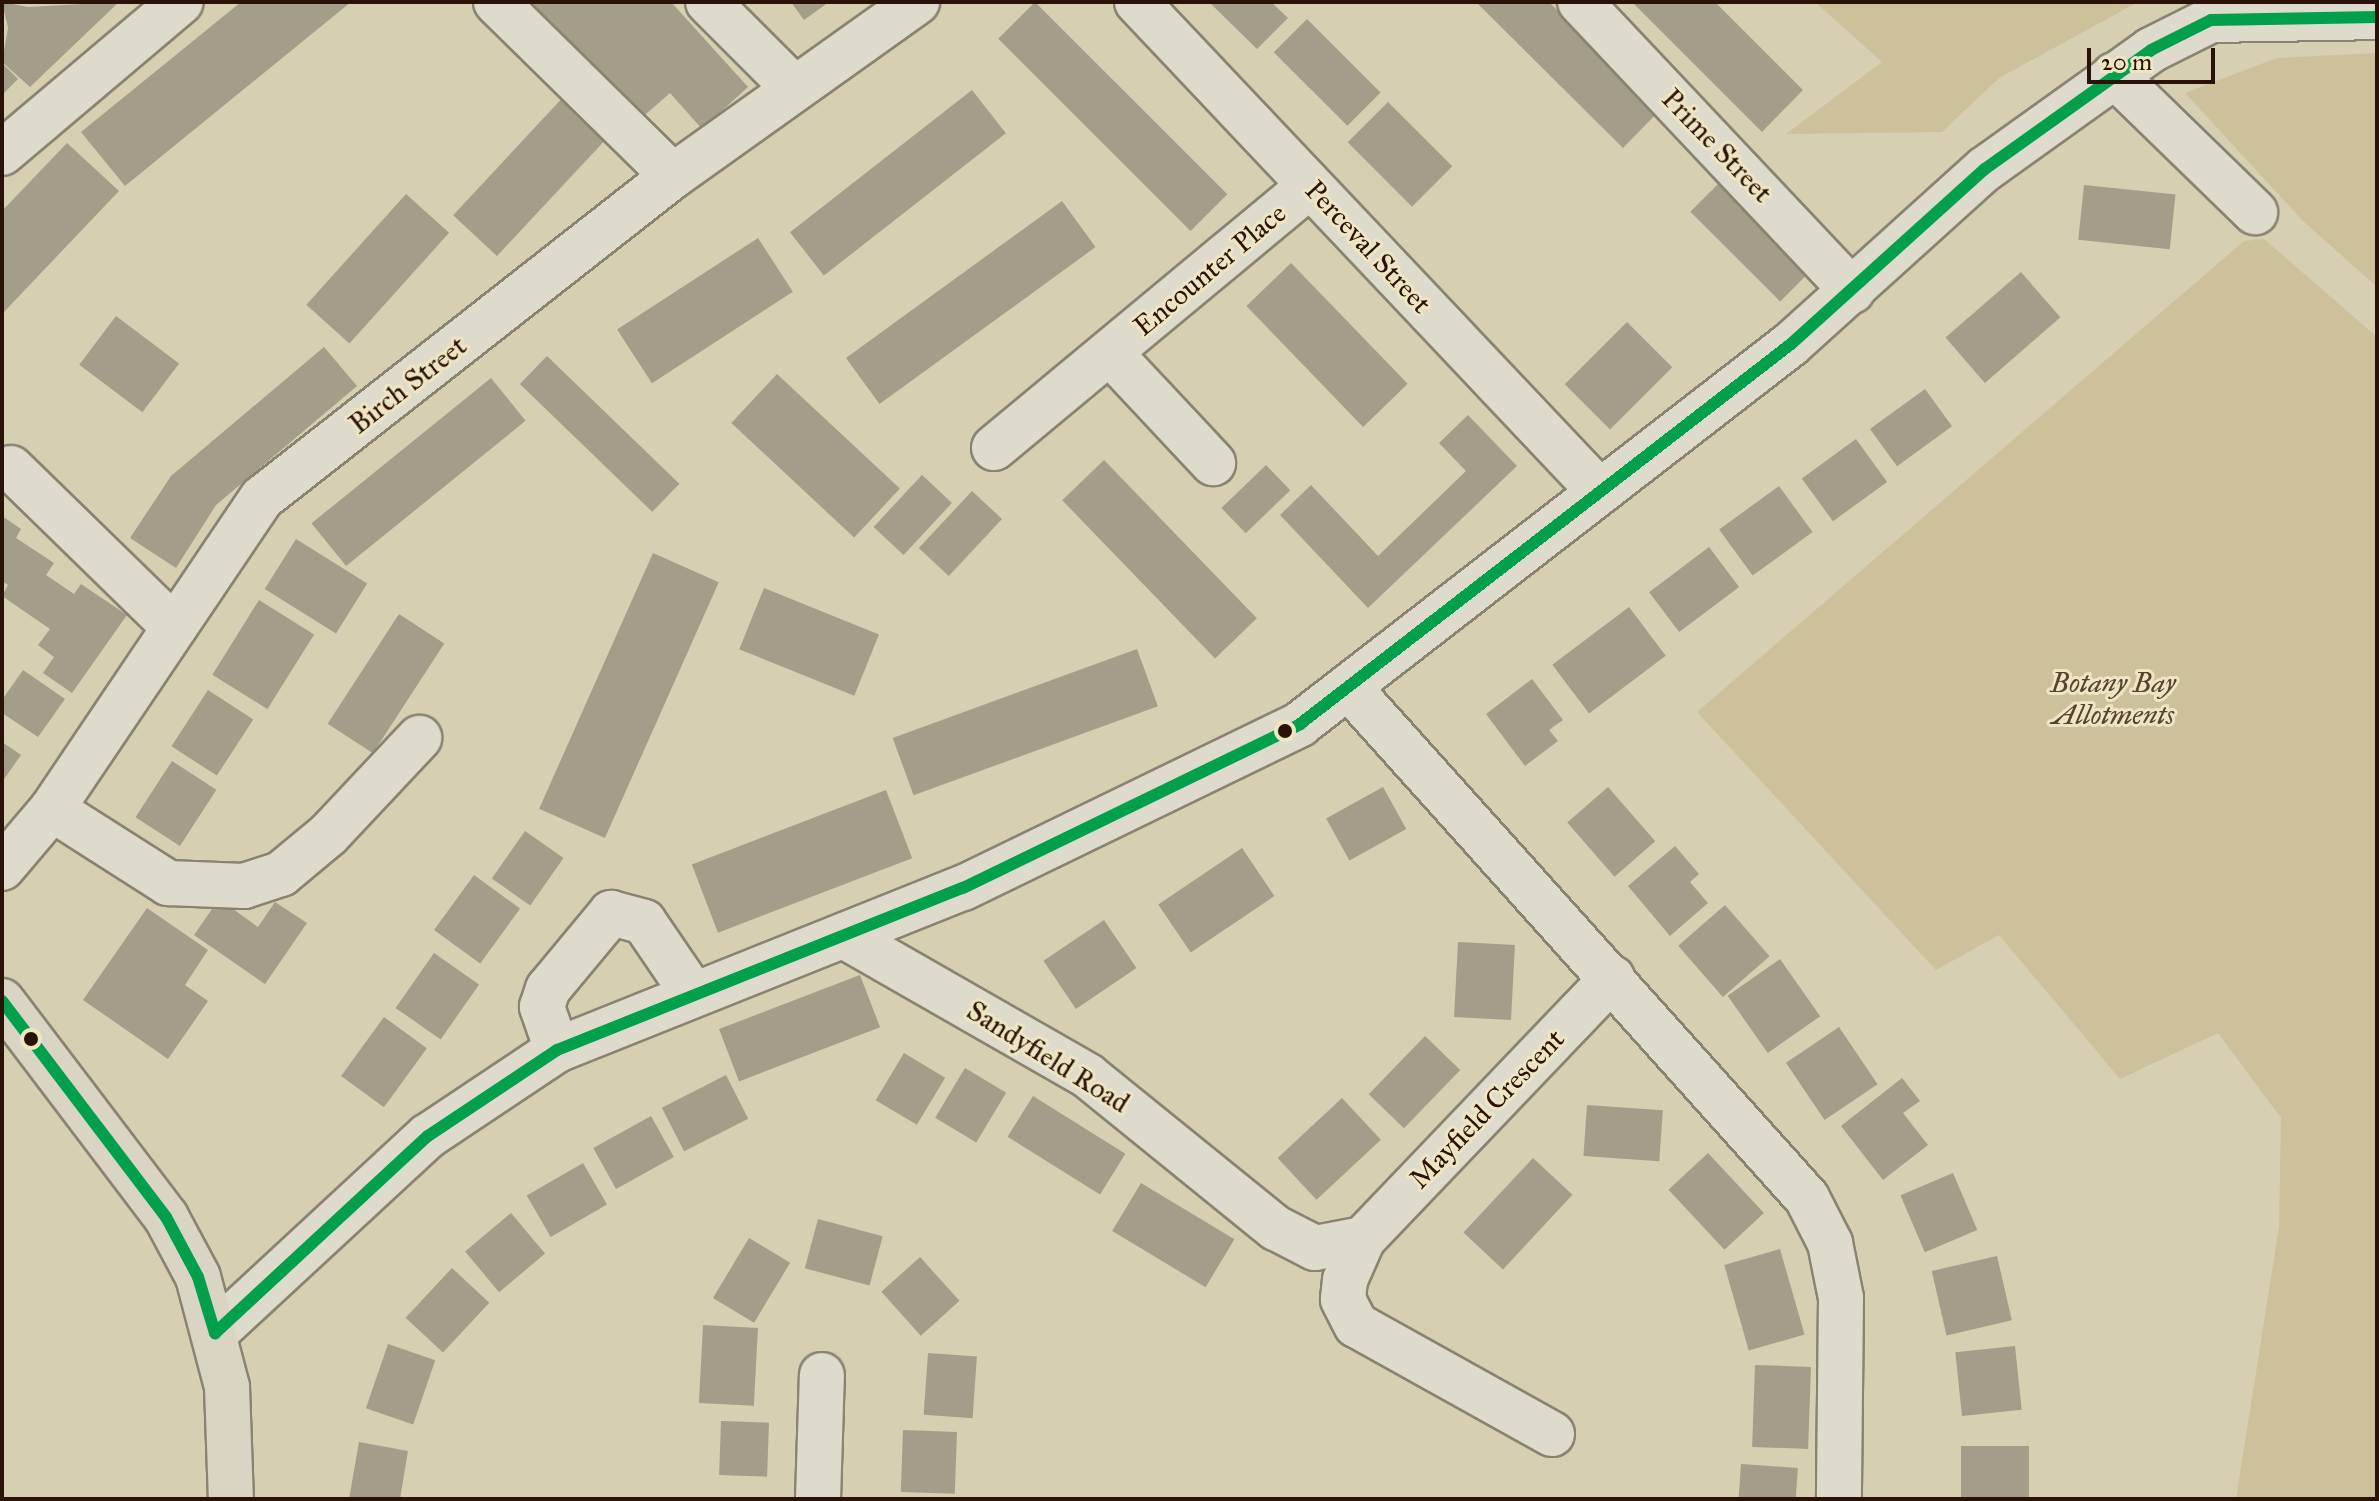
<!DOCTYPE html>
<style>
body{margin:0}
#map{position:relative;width:2379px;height:1501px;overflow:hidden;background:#d6cfb2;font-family:"IM FELL Great Primer",serif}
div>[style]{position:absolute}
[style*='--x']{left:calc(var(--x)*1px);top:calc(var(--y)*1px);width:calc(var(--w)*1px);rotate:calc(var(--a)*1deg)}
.green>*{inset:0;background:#cdc19b}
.building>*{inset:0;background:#a49d8a;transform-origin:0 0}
.roads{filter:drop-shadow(2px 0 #8a8372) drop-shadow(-2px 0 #8a8372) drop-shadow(0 2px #8a8372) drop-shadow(0 -2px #8a8372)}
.minor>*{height:44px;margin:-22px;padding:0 22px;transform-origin:22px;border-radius:22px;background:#dedbcc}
.major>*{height:44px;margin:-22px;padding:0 22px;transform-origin:22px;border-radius:22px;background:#d9d4c4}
.bus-1>*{height:12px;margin:-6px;padding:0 6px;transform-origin:6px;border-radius:6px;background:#029f4d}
.dots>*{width:22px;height:22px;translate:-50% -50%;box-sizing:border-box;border:4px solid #eee5c3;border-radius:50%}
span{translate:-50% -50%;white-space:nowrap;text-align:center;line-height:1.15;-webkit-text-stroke:6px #eee5c3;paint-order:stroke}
.street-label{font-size:28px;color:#2b1209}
.park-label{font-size:28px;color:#59432f;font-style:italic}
.frame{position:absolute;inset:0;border:4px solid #2b1209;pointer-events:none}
.scale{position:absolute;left:2087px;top:48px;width:128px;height:36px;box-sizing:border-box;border:4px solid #2b1209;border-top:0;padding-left:10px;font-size:24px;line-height:28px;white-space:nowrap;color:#2b1209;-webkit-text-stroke:6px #eee5c3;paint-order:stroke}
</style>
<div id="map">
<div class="green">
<i style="clip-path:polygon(1815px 2px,2138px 2px,1999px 78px,1942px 132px,1786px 134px,1882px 62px)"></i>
<i style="clip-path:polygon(2377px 53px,2377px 287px,2303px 221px,2185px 93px,2277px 58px)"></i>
<i style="clip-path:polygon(2264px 239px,2377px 337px,2377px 1499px,2236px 1499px,2279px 1227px,2281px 1118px,2218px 1033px,2120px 1079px,1999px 935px,1936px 970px,1697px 712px,2244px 241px)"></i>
</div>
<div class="building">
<i style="clip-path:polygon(2px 2px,28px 7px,119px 2px,30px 87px,2px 62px,8px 28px)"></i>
<i style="clip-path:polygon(241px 2px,351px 2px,125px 186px,81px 132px)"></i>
<i style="clip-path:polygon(531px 2px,671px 2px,748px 87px,702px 129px,670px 93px,638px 121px)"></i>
<i style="clip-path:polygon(791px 2px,829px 2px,804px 20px)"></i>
<i style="left:1035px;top:2px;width:272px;height:52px;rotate:45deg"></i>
<i style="clip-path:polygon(1209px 2px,1271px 2px,1288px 18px,1257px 49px)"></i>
<i style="clip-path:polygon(1476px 2px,1549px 2px,1659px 111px,1623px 148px)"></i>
<i style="clip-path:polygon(1632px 2px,1715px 2px,1803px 90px,1762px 132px)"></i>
<i style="left:1307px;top:19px;width:104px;height:47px;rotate:45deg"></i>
<i style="clip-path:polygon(2px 63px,18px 79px,2px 95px)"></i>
<i style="left:972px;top:90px;width:55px;height:231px;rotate:52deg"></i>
<i style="left:567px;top:93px;width:60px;height:167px;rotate:43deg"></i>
<i style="left:1388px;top:102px;width:91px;height:57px;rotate:45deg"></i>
<i style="clip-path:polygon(67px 143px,119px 191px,2px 314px,2px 211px)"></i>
<i style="left:1725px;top:177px;width:127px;height:49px;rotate:45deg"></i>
<i style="left:2084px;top:185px;width:92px;height:55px;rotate:6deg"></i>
<i style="left:406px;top:194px;width:58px;height:149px;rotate:42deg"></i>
<i style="left:1062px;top:201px;width:57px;height:267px;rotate:54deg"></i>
<i style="left:758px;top:238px;width:64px;height:168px;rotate:57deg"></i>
<i style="left:1291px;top:263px;width:168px;height:62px;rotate:46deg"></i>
<i style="left:2021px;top:272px;width:60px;height:100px;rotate:49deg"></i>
<i style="left:116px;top:316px;width:79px;height:61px;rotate:37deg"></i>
<i style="left:1627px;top:322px;width:64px;height:88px;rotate:45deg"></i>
<i style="clip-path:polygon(324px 347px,357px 386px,216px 505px,176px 568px,130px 538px,171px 476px)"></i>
<i style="left:547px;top:356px;width:184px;height:39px;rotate:44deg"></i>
<i style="left:777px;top:374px;width:168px;height:67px;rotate:43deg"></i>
<i style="left:491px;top:378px;width:55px;height:231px;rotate:51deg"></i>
<i style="left:1925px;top:389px;width:46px;height:68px;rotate:54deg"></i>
<i style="clip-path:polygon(1468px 415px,1517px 466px,1368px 608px,1280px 515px,1311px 485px,1378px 556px,1466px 471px,1439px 443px)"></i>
<i style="left:1856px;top:439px;width:53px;height:67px;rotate:54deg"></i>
<i style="left:1104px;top:460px;width:220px;height:58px;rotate:46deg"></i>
<i style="left:1266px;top:465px;width:35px;height:62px;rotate:46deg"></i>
<i style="left:922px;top:475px;width:41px;height:71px;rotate:43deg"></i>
<i style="left:1779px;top:486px;width:57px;height:74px;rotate:54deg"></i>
<i style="left:972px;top:491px;width:41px;height:78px;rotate:43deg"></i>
<i style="clip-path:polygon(2px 516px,21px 529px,16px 538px,54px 563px,46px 575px,74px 594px,81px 584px,127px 615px,72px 693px,43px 673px,54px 657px,38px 645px,50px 629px,2px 596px,8px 585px,2px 581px)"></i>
<i style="left:296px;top:539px;width:84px;height:59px;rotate:32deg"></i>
<i style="left:1709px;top:547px;width:50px;height:75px;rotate:53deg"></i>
<i style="left:653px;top:553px;width:72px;height:280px;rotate:24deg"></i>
<i style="left:764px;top:588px;width:124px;height:66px;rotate:22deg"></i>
<i style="left:259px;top:600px;width:65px;height:88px;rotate:32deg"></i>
<i style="left:1629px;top:607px;width:61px;height:96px;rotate:53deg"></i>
<i style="left:399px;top:614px;width:54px;height:131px;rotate:33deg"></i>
<i style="left:1137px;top:649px;width:61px;height:260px;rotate:70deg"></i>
<i style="clip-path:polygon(23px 670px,65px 699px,38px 737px,2px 713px,2px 700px)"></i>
<i style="clip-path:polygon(1532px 679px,1563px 720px,1549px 730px,1558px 741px,1525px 766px,1486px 714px)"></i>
<i style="left:208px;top:690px;width:54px;height:67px;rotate:33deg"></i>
<i style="clip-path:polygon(2px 742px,21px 755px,2px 782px)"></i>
<i style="left:172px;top:761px;width:53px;height:67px;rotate:33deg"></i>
<i style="left:1383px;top:787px;width:48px;height:65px;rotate:61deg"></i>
<i style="left:1608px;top:787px;width:72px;height:54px;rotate:49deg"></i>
<i style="left:886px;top:790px;width:73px;height:208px;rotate:69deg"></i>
<i style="left:525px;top:831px;width:47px;height:58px;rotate:35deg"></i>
<i style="clip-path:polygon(1675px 846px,1699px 874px,1690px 882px,1708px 903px,1670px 936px,1628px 886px)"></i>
<i style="left:1242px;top:848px;width:58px;height:101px;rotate:56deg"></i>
<i style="left:474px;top:875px;width:57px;height:68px;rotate:36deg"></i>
<i style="clip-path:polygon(219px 899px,258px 927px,275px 902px,307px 923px,265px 984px,194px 935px)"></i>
<i style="left:1725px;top:905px;width:68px;height:62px;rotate:49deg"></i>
<i style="clip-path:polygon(147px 908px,208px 950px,185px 985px,208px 1001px,168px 1059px,83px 1000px)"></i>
<i style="left:1104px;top:920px;width:58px;height:73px;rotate:56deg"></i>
<i style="left:1458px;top:942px;width:57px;height:75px;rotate:3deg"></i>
<i style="left:434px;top:953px;width:55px;height:67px;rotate:35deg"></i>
<i style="left:1780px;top:959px;width:70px;height:64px;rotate:55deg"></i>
<i style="left:860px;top:975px;width:56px;height:151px;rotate:69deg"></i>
<i style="left:384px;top:1017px;width:53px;height:73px;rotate:36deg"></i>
<i style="left:1839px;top:1027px;width:69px;height:64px;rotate:56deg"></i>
<i style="left:1425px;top:1036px;width:49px;height:81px;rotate:44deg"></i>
<i style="left:904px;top:1053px;width:48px;height:55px;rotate:31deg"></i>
<i style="left:965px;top:1068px;width:48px;height:58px;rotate:31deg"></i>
<i style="left:726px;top:1075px;width:49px;height:72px;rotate:63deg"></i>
<i style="clip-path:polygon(1902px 1078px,1920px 1101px,1903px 1113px,1928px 1145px,1883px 1180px,1841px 1126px)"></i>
<i style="left:1033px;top:1096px;width:109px;height:48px;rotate:32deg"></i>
<i style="left:1342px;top:1098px;width:57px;height:88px;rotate:47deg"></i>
<i style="left:1587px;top:1105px;width:76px;height:51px;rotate:4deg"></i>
<i style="left:651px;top:1116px;width:47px;height:66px;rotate:61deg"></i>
<i style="left:1708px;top:1153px;width:82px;height:54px;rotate:47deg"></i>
<i style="left:1533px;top:1158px;width:54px;height:102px;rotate:43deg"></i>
<i style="left:583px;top:1163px;width:48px;height:65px;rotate:60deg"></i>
<i style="left:1953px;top:1173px;width:62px;height:57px;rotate:67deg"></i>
<i style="left:1141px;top:1183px;width:109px;height:56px;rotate:31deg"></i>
<i style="left:511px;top:1213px;width:53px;height:60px;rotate:50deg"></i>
<i style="left:818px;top:1219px;width:67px;height:51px;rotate:15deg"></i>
<i style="left:749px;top:1238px;width:48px;height:70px;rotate:31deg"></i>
<i style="left:1780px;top:1249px;width:89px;height:58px;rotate:74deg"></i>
<i style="left:1997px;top:1256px;width:66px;height:67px;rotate:77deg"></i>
<i style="left:920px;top:1257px;width:59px;height:52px;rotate:48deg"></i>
<i style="left:452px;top:1268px;width:51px;height:68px;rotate:43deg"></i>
<i style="left:703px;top:1325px;width:55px;height:78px;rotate:3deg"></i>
<i style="left:388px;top:1344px;width:50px;height:68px;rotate:19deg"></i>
<i style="left:2015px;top:1346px;width:64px;height:60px;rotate:84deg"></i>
<i style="left:928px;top:1353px;width:49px;height:62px;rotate:4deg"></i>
<i style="left:1755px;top:1365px;width:56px;height:82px;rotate:2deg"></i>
<i style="left:721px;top:1421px;width:48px;height:54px;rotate:2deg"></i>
<i style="left:903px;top:1430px;width:54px;height:62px;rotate:2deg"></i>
<i style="clip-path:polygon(359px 1442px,408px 1451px,400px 1499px,349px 1499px)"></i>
<i style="left:1961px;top:1446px;width:68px;height:53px"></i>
<i style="left:1741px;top:1464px;width:57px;height:35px;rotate:4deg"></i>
</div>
<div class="roads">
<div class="minor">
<i style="--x:496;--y:2;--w:248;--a:44.5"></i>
<i style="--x:708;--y:2;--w:119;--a:45"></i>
<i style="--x:1137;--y:2;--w:674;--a:46.62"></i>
<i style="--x:1580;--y:2;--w:397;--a:46.7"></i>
<i style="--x:2114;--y:75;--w:197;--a:44.2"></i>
<i style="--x:2;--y:153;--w:234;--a:-40.2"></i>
<i style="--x:1110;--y:353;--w:151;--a:46.9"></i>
<i style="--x:994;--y:448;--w:410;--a:-39.7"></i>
<i style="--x:11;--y:468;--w:228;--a:44.3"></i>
<i style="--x:1350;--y:689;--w:684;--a:48.08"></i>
<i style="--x:1807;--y:1198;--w:51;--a:62.9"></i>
<i style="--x:1830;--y:1243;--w:56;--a:78.7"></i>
<i style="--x:1841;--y:1298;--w:201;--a:90.6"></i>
<i style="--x:52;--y:809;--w:138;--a:32.5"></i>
<i style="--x:168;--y:883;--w:76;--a:2.3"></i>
<i style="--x:244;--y:886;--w:39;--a:-18"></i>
<i style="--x:281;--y:874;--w:62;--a:-39.8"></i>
<i style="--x:329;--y:834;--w:132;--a:-46.8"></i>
<i style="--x:2;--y:868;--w:77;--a:-49.7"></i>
<i style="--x:52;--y:809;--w:375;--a:-56"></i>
<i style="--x:262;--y:498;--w:522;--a:-38.08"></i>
<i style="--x:673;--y:176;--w:300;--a:-35.5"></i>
<i style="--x:844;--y:936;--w:281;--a:29.8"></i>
<i style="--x:1088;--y:1076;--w:242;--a:39"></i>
<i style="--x:1276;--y:1228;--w:44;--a:27.1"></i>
<i style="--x:1315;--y:1248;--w:49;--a:-10.6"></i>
<i style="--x:557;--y:1050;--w:46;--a:-109.2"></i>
<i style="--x:542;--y:1007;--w:19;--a:-72"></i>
<i style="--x:548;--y:989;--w:99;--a:-50.3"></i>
<i style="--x:611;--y:913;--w:34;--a:15"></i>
<i style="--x:644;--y:922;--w:87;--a:55.8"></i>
<i style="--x:215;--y:1333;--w:290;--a:-42.8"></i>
<i style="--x:428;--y:1136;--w:155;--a:-33.7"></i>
<i style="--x:557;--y:1050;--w:437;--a:-21.8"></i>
<i style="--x:963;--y:888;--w:375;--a:-25.9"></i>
<i style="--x:1300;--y:724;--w:621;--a:-37.74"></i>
<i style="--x:1791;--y:344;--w:261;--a:-42.1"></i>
<i style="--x:1985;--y:169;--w:204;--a:-35.6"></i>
<i style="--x:2151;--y:50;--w:67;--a:-26.6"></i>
<i style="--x:2211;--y:20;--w:166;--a:-1"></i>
<i style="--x:1552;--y:1434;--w:224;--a:-150.9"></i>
<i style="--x:1356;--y:1325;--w:29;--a:-117"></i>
<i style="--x:1343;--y:1299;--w:19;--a:-84"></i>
<i style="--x:1345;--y:1280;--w:45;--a:-66.3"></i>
<i style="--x:1363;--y:1239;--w:361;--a:-46.3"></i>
<i style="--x:818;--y:1499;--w:124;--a:-88.2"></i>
</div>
<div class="major">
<i style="--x:2;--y:1001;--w:271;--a:52.8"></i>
<i style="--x:166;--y:1217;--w:68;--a:61.9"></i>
<i style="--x:198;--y:1277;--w:114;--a:75.2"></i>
<i style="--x:227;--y:1387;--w:112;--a:88"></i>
</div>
</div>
<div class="bus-1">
<i style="--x:2;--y:1001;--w:271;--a:52.8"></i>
<i style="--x:166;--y:1217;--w:68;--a:61.9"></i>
<i style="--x:198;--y:1277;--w:59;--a:73.1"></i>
<i style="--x:215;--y:1333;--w:290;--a:-42.8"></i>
<i style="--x:428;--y:1136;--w:155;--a:-33.7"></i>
<i style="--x:557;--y:1050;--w:437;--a:-21.8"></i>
<i style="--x:963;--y:888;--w:375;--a:-25.9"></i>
<i style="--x:1300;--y:724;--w:621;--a:-37.74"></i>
<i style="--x:1791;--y:344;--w:261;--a:-42.1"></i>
<i style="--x:1985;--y:169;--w:204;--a:-35.6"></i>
<i style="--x:2151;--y:50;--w:67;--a:-26.6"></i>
<i style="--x:2211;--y:20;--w:166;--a:-1"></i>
</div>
<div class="dots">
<i style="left:1285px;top:731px;background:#2b1209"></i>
<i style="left:31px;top:1039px;background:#2b1209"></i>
</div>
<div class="street-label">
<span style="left:1717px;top:146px;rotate:46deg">Prime Street</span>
<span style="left:1368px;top:247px;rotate:47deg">Perceval Street</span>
<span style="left:1210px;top:270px;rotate:-40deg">Encounter Place</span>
<span style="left:408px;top:385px;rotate:-38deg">Birch Street</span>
<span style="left:1048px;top:1057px;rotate:32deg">Sandyfield Road</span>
<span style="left:1487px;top:1109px;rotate:-46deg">Mayfield Crescent</span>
</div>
<div class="park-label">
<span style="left:2113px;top:699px">Botany Bay<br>Allotments</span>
</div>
<div class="frame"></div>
<div class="scale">20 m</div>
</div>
